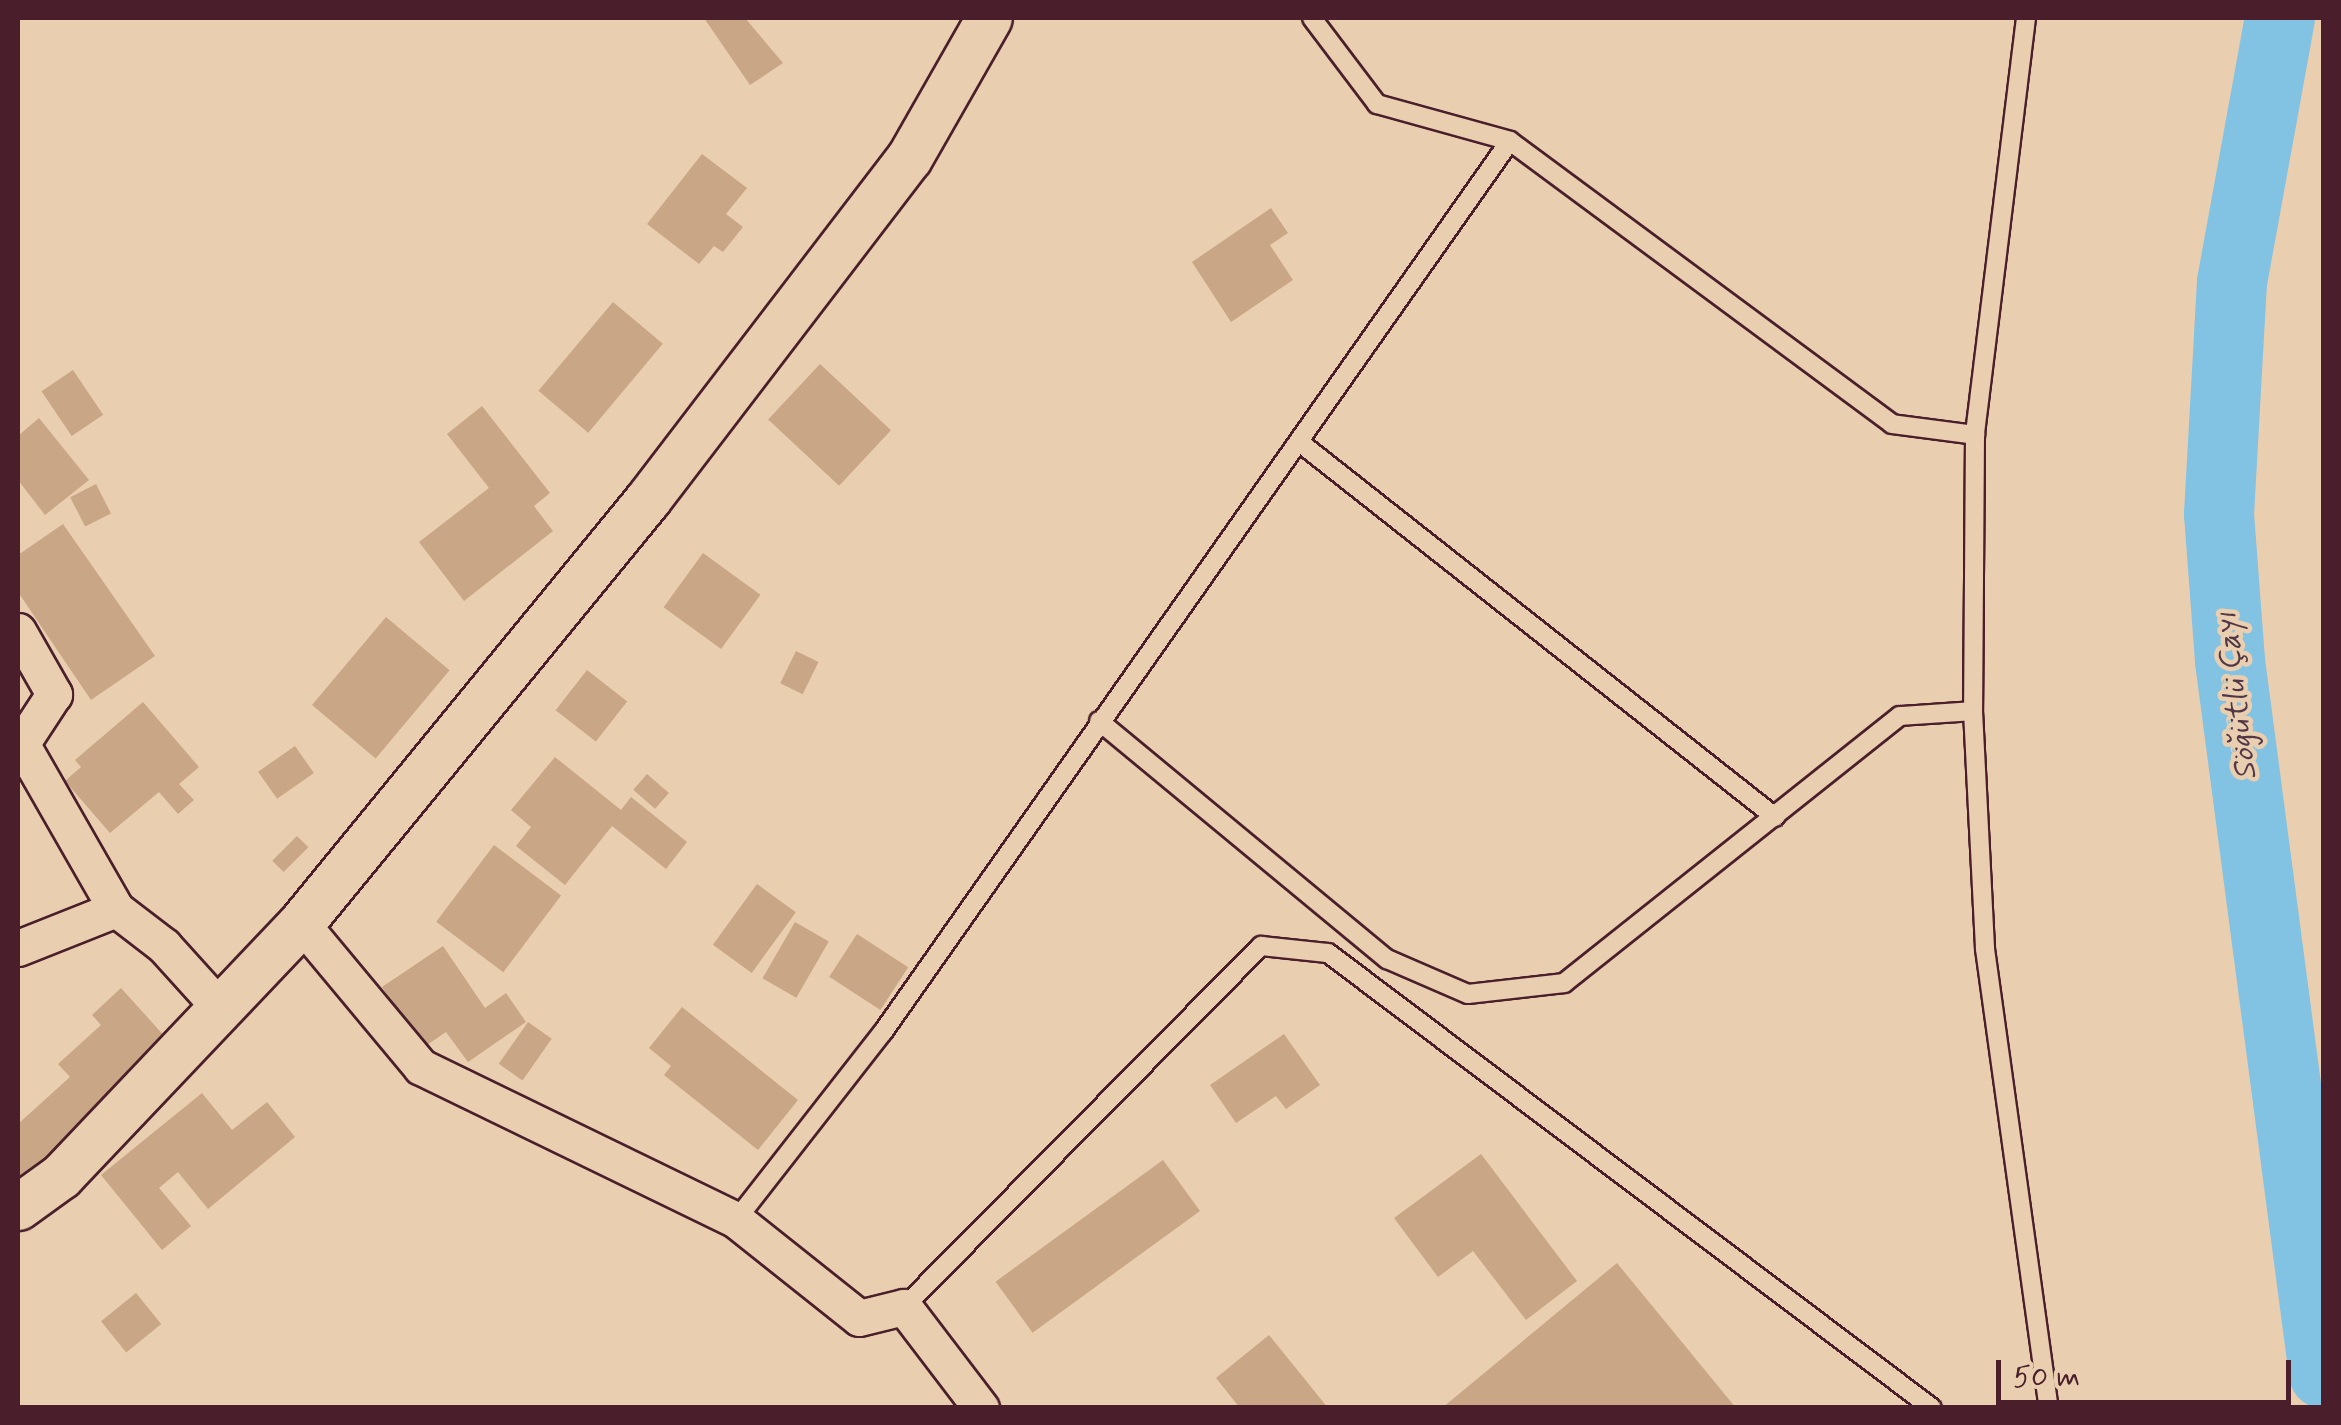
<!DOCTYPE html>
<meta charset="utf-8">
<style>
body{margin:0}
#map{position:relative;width:2341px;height:1425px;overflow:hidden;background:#e9ceb0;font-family:Mynerve,sans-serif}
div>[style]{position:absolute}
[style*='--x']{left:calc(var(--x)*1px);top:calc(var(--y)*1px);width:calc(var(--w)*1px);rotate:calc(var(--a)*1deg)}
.river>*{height:70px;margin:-35px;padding:0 35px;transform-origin:35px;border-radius:35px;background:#82c2e3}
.building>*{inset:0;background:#c9a685;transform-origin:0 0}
.roads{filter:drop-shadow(2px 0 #4a1f2b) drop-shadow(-2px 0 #4a1f2b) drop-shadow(0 2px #4a1f2b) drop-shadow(0 -2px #4a1f2b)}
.service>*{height:18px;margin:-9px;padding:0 9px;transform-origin:9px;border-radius:9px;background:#e9ceb0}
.minor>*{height:35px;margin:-17.5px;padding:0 17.5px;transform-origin:17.5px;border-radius:17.5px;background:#e9ceb0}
.tertiary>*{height:45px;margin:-22.5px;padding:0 22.5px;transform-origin:22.5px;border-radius:22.5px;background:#e9ceb0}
span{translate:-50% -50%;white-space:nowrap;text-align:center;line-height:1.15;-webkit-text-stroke:9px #e9ceb0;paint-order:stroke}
.water-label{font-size:32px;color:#523747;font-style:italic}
.frame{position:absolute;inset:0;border:20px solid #4a1f2b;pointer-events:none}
.scale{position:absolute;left:1996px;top:1360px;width:295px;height:45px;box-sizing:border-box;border:5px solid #4a1f2b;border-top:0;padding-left:12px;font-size:30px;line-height:35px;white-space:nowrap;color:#4a1f2b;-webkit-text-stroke:8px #e9ceb0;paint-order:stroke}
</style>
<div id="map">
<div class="river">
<i style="--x:2280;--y:18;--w:268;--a:100.3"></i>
<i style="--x:2232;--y:282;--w:232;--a:93.2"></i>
<i style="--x:2219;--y:514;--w:147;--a:85.7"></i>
<i style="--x:2230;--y:661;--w:719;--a:82.49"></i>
</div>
<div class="building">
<i style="clip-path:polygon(704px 18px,745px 18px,783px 63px,750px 85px)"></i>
<i style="clip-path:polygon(702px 154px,747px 188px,726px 214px,743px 227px,723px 252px,714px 246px,699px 264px,647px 224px)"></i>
<i style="clip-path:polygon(1271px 208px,1288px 233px,1270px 245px,1293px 280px,1231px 322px,1192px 262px)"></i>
<i style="left:613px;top:302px;width:65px;height:116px;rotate:40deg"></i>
<i style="left:820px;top:364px;width:97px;height:76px;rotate:43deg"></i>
<i style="left:73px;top:370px;width:54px;height:38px;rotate:56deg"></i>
<i style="clip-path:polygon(482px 406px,550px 493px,534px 506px,553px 531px,464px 601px,419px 542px,489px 488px,447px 434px)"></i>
<i style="clip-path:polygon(39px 418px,89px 480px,45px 515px,18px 480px,18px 436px)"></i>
<i style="left:96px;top:484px;width:33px;height:29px;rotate:63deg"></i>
<i style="clip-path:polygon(63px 524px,155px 656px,91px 700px,18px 592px,18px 555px)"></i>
<i style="left:703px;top:553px;width:71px;height:67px;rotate:36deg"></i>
<i style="left:386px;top:617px;width:83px;height:115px;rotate:40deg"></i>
<i style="left:796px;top:651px;width:25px;height:36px;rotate:26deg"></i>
<i style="left:587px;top:670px;width:51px;height:51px;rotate:38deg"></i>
<i style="clip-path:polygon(143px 702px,199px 767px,179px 784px,194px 800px,178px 814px,159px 792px,110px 833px,65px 781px,81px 767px,75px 760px)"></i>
<i style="left:295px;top:746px;width:33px;height:45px;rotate:55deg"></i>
<i style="clip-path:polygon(555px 757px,621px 810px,631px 797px,687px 842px,666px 869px,612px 826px,565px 885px,516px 846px,531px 827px,511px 810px)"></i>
<i style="left:647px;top:774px;width:29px;height:21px;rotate:41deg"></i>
<i style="left:297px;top:836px;width:16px;height:35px;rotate:45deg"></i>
<i style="left:494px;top:845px;width:84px;height:96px;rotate:37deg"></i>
<i style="left:757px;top:884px;width:48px;height:75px;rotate:36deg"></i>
<i style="left:795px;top:922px;width:39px;height:65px;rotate:30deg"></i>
<i style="left:857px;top:934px;width:61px;height:51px;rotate:33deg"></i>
<i style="clip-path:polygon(443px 946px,485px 1008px,506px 993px,526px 1022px,468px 1062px,446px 1032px,424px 1047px,382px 987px)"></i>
<i style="clip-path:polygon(121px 988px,177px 1050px,18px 1193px,18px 1124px,70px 1077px,58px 1064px,101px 1025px,92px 1015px)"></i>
<i style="clip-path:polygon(682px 1007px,798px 1100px,758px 1150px,664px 1075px,671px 1066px,649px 1048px)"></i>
<i style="left:528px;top:1022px;width:29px;height:51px;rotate:35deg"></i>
<i style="clip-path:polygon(1284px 1034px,1320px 1085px,1286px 1109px,1276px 1096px,1236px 1123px,1210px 1085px)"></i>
<i style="clip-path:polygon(202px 1093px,232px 1130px,267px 1102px,295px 1137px,208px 1209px,178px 1172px,159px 1188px,191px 1226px,162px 1250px,101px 1175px)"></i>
<i style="clip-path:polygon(1481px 1154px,1577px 1281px,1526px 1320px,1473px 1251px,1438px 1277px,1394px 1218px)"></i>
<i style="left:1163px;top:1160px;width:63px;height:207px;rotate:54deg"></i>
<i style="clip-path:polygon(1617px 1263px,1736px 1408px,1442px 1408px)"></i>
<i style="left:136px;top:1293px;width:40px;height:45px;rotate:51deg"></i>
<i style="clip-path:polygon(1269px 1335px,1328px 1408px,1240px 1408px,1216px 1378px)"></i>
</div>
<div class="roads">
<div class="service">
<i style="--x:1312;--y:18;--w:108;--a:52.9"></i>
<i style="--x:1377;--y:104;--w:138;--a:15.5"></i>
<i style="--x:1510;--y:141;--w:475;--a:36.5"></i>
<i style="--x:1892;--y:424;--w:84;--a:7.5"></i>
<i style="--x:2026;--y:18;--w:420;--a:97"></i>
<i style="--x:1975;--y:435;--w:276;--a:90.4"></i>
<i style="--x:1973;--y:711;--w:238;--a:87.1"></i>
<i style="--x:1985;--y:949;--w:463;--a:82.1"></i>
<i style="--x:1303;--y:445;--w:601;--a:38.24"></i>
<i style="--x:1099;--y:721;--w:374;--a:39.6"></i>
<i style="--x:1387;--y:959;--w:88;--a:23.4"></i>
<i style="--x:1468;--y:994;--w:97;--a:-6.5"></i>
<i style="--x:1564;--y:983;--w:429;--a:-38.5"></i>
<i style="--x:1900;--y:716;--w:73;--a:-3.9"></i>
<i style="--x:736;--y:1220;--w:239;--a:-52"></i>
<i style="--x:883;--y:1032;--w:1089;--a:-54.87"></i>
<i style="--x:904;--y:1307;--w:508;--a:-45.32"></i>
<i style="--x:1261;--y:946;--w:67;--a:6"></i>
<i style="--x:1328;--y:953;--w:756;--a:36.99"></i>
</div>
<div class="minor">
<i style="--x:18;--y:631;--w:73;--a:60.3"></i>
<i style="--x:54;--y:694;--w:66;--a:123.2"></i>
<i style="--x:22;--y:745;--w:189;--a:60.2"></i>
<i style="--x:301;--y:923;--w:187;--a:50.2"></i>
<i style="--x:421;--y:1067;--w:350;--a:25.9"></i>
<i style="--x:736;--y:1220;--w:157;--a:38.5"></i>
<i style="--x:859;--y:1318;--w:46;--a:-13.7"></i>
<i style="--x:904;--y:1307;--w:127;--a:52.7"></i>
<i style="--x:18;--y:948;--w:105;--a:-21.7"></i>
<i style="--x:116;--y:909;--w:61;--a:37.6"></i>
<i style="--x:164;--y:946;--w:85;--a:47.9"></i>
</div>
<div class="tertiary">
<i style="--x:18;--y:1207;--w:53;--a:-35.8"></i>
<i style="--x:61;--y:1176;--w:349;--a:-46.5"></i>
<i style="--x:301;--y:923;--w:548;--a:-50.7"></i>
<i style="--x:648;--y:499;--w:429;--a:-52.6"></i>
<i style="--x:909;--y:158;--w:161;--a:-60.3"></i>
</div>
</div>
<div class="water-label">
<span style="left:2237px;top:696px;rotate:-97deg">Söğütlü Çayı</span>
</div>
<div class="frame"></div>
<div class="scale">50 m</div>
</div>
